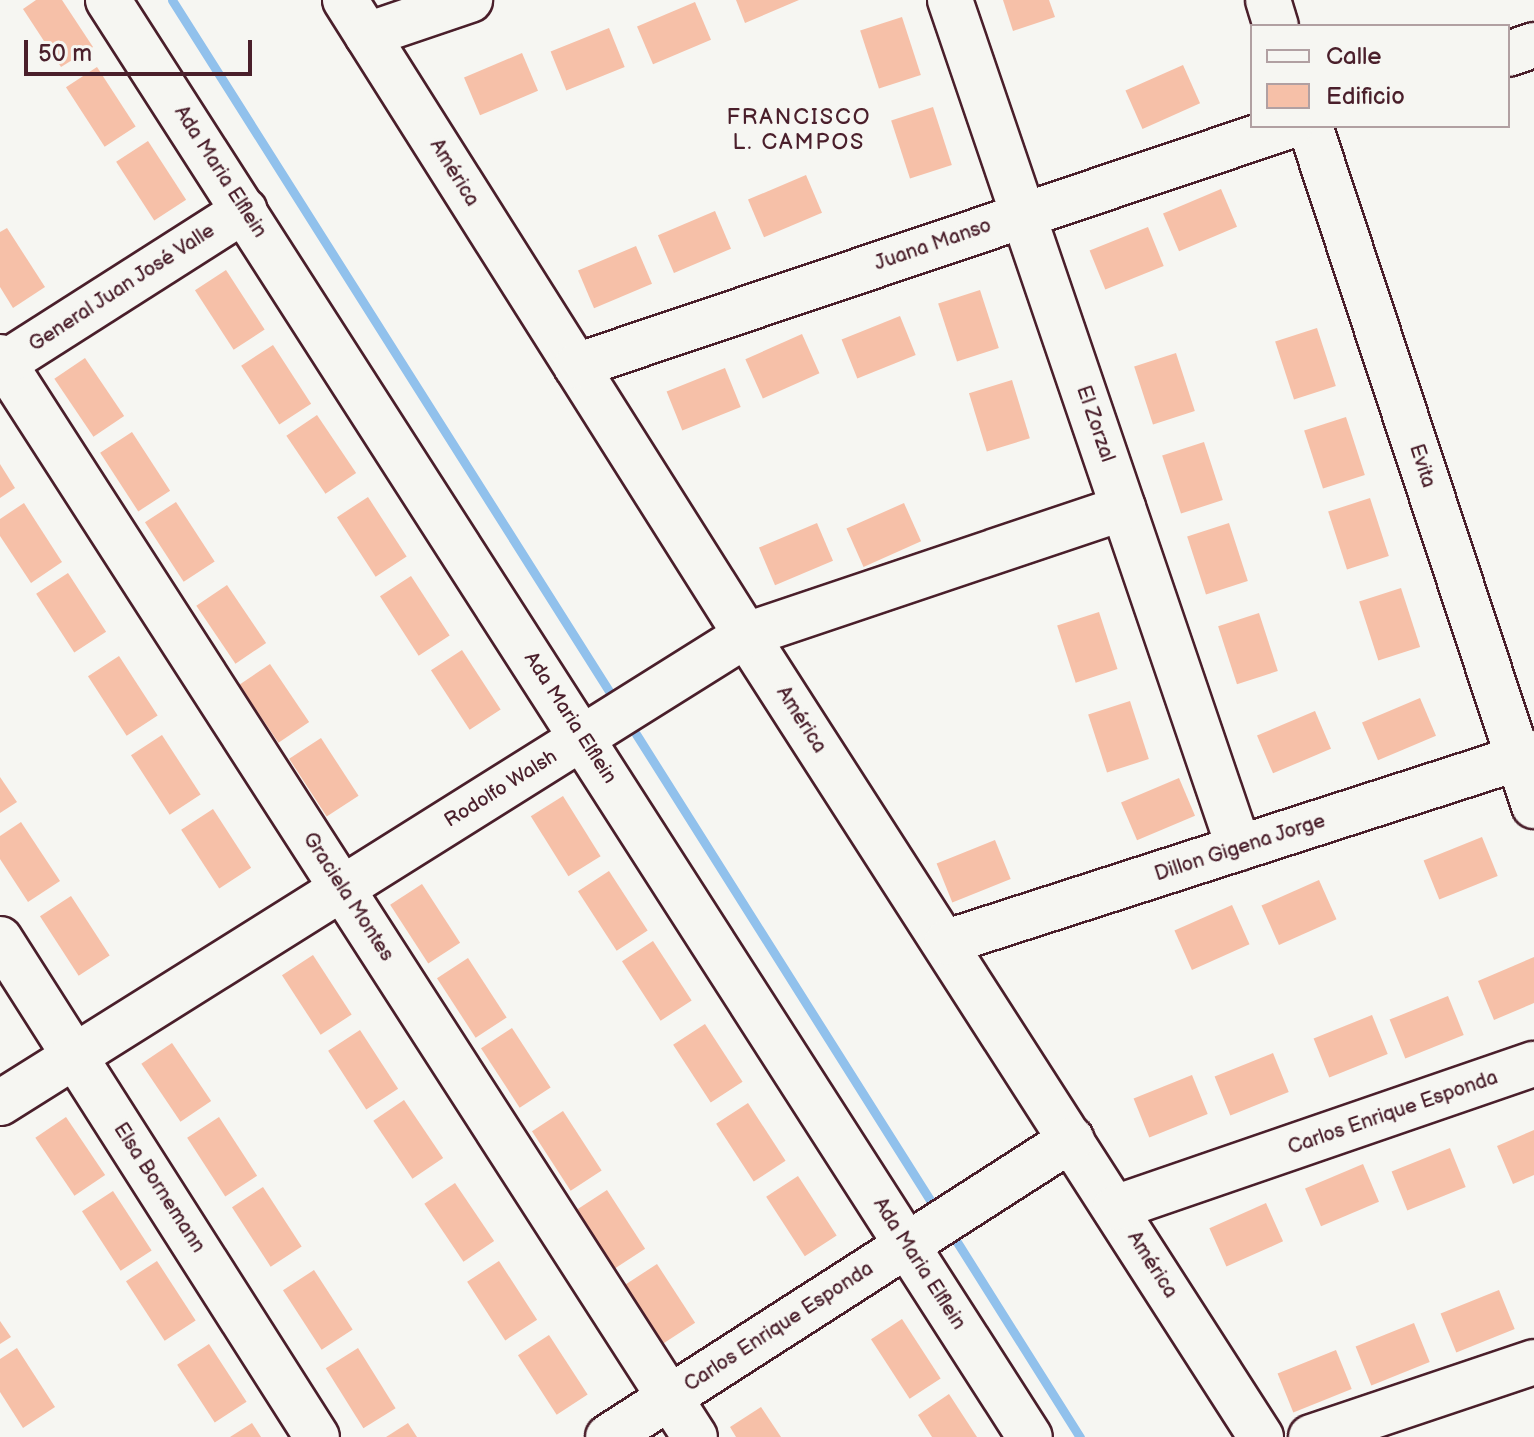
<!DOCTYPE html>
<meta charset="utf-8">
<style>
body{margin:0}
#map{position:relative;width:1534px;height:1437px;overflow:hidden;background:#f6f6f2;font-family:"Balsamiq Sans",sans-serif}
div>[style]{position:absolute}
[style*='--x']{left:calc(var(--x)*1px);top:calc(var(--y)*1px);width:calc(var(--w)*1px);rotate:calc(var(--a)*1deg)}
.stream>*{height:9px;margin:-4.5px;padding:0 4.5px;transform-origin:4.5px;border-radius:4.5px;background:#91c1ec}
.building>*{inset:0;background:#f6c0a8;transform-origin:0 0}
.roads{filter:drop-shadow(2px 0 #4a1f2b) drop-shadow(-2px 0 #4a1f2b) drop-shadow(0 2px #4a1f2b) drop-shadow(0 -2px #4a1f2b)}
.minor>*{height:44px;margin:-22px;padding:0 22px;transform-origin:22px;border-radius:22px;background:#f6f6f2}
span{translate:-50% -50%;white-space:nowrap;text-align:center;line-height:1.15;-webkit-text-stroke:6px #f6f6f2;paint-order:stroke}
.street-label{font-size:20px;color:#4a1f2b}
.neighbourhood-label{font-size:22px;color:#4a1f2b;letter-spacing:2px}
.legend{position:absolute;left:1250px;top:24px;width:260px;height:104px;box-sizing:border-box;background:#f6f6f2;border:2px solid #b1a0a2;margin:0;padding:10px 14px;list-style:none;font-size:24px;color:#4a1f2b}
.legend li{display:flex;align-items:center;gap:16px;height:40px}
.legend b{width:40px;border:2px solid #b1a0a2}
.scale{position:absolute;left:24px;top:40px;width:228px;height:36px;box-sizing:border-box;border:4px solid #4a1f2b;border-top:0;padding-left:10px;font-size:24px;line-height:28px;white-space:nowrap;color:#4a1f2b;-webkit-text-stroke:6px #f6f6f2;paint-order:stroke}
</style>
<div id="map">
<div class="stream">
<i style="--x:172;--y:0;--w:818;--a:57.69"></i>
<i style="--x:636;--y:734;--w:551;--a:57.75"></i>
<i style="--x:957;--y:1242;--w:231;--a:57.8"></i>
</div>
<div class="building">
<i style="clip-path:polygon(36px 0,62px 0,93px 47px,61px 67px,23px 9px)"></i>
<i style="clip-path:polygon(736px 0,799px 0,745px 23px)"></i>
<i style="clip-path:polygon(1003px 0,1049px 0,1055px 17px,1013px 31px)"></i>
<i style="left:695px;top:2px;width:41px;height:63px;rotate:67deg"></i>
<i style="left:902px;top:17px;width:61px;height:44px;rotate:72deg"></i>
<i style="left:609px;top:28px;width:42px;height:63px;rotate:68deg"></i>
<i style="left:522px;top:53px;width:41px;height:63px;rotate:67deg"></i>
<i style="left:1183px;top:65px;width:42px;height:63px;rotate:66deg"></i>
<i style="left:97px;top:67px;width:71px;height:37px;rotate:57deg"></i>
<i style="left:933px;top:107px;width:61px;height:44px;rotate:72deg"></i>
<i style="left:148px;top:141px;width:70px;height:38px;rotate:57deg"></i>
<i style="left:806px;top:175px;width:41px;height:63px;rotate:67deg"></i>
<i style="left:1221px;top:189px;width:41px;height:63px;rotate:67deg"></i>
<i style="left:715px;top:211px;width:41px;height:62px;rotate:67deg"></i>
<i style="left:1148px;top:227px;width:42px;height:63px;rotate:68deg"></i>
<i style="clip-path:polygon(7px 228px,45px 287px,13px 308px,0 287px,0 232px)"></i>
<i style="left:636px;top:246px;width:41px;height:63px;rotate:67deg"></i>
<i style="left:226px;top:270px;width:71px;height:37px;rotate:57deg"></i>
<i style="left:980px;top:290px;width:61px;height:44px;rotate:72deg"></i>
<i style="left:900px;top:316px;width:42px;height:63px;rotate:68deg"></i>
<i style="left:1317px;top:328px;width:61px;height:44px;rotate:72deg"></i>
<i style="left:802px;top:334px;width:43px;height:62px;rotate:66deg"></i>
<i style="left:273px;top:345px;width:70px;height:38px;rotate:57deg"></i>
<i style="left:1176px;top:353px;width:61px;height:44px;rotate:72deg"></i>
<i style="left:85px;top:358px;width:70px;height:37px;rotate:56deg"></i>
<i style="left:725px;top:368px;width:42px;height:63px;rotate:68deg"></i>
<i style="left:1012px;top:380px;width:61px;height:45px;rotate:73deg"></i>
<i style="left:317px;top:415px;width:70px;height:37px;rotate:56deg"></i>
<i style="left:1346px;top:417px;width:61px;height:44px;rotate:72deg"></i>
<i style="left:132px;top:432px;width:70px;height:38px;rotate:57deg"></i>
<i style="left:1204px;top:442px;width:61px;height:44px;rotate:72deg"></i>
<i style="clip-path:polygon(0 464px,15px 488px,0 498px)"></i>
<i style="left:368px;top:497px;width:71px;height:37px;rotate:57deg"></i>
<i style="left:1370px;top:498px;width:61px;height:44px;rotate:72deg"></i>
<i style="left:176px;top:502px;width:71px;height:37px;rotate:57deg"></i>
<i style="clip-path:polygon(24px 503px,62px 562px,31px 583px,0 536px,0 519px)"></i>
<i style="left:904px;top:503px;width:42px;height:63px;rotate:66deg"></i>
<i style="left:817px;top:523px;width:41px;height:63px;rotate:67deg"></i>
<i style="left:1229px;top:523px;width:61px;height:44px;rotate:72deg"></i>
<i style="left:68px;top:573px;width:70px;height:38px;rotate:57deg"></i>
<i style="left:411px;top:576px;width:71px;height:37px;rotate:57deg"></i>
<i style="left:227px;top:585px;width:70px;height:37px;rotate:56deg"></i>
<i style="left:1401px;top:588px;width:62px;height:44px;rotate:72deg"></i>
<i style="left:1099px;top:612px;width:60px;height:44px;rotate:72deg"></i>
<i style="left:1259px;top:613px;width:61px;height:43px;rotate:72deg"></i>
<i style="left:462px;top:650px;width:71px;height:37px;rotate:57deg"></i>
<i style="left:119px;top:656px;width:71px;height:37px;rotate:57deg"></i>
<i style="left:270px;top:664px;width:70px;height:37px;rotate:56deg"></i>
<i style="left:1420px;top:698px;width:41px;height:63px;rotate:67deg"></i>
<i style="left:1130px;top:701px;width:61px;height:44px;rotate:72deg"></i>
<i style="left:1315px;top:711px;width:41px;height:63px;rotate:67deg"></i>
<i style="left:162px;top:735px;width:71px;height:37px;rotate:57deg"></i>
<i style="left:321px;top:738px;width:69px;height:38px;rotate:57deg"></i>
<i style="clip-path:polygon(0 777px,17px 802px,0 813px)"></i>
<i style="left:1179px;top:778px;width:41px;height:63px;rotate:67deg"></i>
<i style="left:563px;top:796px;width:71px;height:38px;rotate:58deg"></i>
<i style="left:213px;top:809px;width:70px;height:38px;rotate:57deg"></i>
<i style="clip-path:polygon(21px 822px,60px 881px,28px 902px,0 859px,0 836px)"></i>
<i style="left:1482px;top:837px;width:42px;height:63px;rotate:68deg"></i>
<i style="left:995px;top:840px;width:42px;height:63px;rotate:68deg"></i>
<i style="left:609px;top:871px;width:71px;height:37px;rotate:57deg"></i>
<i style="left:1319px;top:880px;width:43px;height:63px;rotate:66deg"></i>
<i style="left:422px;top:884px;width:70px;height:38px;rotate:57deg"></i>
<i style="left:71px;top:896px;width:71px;height:37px;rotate:57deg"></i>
<i style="left:1232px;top:905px;width:43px;height:63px;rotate:66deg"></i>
<i style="left:653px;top:941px;width:71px;height:37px;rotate:57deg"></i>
<i style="left:313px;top:955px;width:71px;height:37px;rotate:57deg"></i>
<i style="clip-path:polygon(1534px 957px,1534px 1003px,1494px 1020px,1478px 981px)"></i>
<i style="left:468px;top:958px;width:71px;height:37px;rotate:57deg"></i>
<i style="left:1448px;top:996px;width:42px;height:63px;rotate:68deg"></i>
<i style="left:1372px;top:1015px;width:42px;height:63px;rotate:68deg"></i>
<i style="left:705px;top:1024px;width:69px;height:38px;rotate:57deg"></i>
<i style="left:512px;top:1028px;width:71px;height:37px;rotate:57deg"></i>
<i style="left:360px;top:1030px;width:70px;height:38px;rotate:57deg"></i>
<i style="left:172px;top:1043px;width:70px;height:37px;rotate:56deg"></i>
<i style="left:1273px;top:1053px;width:42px;height:63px;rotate:68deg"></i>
<i style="left:1192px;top:1075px;width:42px;height:63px;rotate:68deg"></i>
<i style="left:404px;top:1100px;width:70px;height:37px;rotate:56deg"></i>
<i style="left:748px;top:1103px;width:69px;height:38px;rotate:57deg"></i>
<i style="left:563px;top:1111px;width:71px;height:37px;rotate:57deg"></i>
<i style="left:66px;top:1117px;width:70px;height:37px;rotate:56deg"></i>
<i style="left:219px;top:1117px;width:70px;height:38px;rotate:57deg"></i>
<i style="clip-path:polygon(1534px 1130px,1534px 1175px,1513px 1184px,1497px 1146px)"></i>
<i style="left:1450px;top:1148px;width:42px;height:63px;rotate:68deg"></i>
<i style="left:1363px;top:1164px;width:41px;height:63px;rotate:67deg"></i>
<i style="left:798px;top:1176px;width:71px;height:38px;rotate:57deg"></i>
<i style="left:455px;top:1183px;width:70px;height:37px;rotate:56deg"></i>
<i style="left:263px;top:1187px;width:71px;height:37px;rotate:57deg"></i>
<i style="left:607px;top:1190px;width:70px;height:38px;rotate:57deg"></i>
<i style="left:113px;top:1191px;width:71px;height:37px;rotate:57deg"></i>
<i style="left:1266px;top:1203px;width:42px;height:62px;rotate:66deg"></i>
<i style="left:157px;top:1261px;width:71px;height:37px;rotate:57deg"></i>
<i style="left:499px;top:1261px;width:70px;height:38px;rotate:57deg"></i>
<i style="left:657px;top:1264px;width:70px;height:38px;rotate:57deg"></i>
<i style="left:314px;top:1270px;width:71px;height:37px;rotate:57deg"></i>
<i style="left:1499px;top:1290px;width:42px;height:63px;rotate:68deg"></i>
<i style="left:902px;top:1319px;width:71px;height:37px;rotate:57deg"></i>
<i style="clip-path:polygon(0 1321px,11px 1337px,0 1344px)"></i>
<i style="left:1414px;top:1323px;width:42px;height:63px;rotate:68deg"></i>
<i style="left:549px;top:1335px;width:71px;height:37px;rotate:57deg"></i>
<i style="left:209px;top:1344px;width:69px;height:38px;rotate:57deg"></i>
<i style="clip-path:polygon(17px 1348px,55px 1407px,23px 1428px,0 1392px,0 1359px)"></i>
<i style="left:358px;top:1348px;width:71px;height:38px;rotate:58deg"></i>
<i style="left:1336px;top:1350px;width:42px;height:63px;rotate:68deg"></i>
<i style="clip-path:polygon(949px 1394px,977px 1437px,932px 1437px,918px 1415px)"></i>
<i style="clip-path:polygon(761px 1407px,781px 1437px,736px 1437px,730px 1427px)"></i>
<i style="clip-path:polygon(252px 1423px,261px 1437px,230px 1437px)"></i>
<i style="clip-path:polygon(408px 1423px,417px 1437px,386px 1437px)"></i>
</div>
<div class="roads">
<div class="minor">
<i style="--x:108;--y:0;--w:1707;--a:57.32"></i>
<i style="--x:345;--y:0;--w:751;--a:57.73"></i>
<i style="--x:746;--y:635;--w:953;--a:57.29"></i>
<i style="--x:950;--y:0;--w:896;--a:71.18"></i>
<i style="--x:1268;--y:0;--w:27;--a:73"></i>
<i style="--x:367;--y:35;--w:109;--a:-18.8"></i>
<i style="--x:1508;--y:54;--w:28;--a:-19"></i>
<i style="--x:1310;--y:126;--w:716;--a:71.77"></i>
<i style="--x:0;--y:357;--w:1284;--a:57.24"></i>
<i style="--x:0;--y:366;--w:290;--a:-32.5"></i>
<i style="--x:576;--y:366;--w:753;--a:-18.58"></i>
<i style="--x:0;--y:939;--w:590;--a:57.52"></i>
<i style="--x:947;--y:942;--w:617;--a:-17.85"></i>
<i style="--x:0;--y:1103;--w:881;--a:-32.1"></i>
<i style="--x:746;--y:635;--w:398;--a:-18.6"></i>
<i style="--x:1115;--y:1208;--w:443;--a:-19"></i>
<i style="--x:608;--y:1437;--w:551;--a:-32.71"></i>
<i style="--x:1311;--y:1437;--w:235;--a:-18.6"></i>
</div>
</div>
<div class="street-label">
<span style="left:220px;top:172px;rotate:57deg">Ada Maria Elflein</span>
<span style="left:454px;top:173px;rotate:58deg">América</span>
<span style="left:933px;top:245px;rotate:-19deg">Juana Manso</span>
<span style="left:122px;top:288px;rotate:-33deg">General Juan José Valle</span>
<span style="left:1095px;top:424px;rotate:71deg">El Zorzal</span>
<span style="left:1422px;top:466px;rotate:72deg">Evita</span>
<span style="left:570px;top:718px;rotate:57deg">Ada Maria Elflein</span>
<span style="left:801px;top:720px;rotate:57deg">América</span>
<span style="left:501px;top:789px;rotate:-32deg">Rodolfo Walsh</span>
<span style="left:1240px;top:848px;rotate:-18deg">Dillon Gigena Jorge</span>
<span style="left:348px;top:897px;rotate:57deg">Graciela Montes</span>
<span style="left:1393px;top:1113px;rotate:-19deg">Carlos Enrique Esponda</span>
<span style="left:159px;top:1188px;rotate:57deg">Elsa Bornemann</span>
<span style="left:919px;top:1264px;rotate:57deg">Ada Maria Elflein</span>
<span style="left:1152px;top:1265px;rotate:57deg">América</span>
<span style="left:779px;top:1327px;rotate:-33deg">Carlos Enrique Esponda</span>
</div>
<div class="neighbourhood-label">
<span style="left:799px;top:130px">FRANCISCO<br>L. CAMPOS</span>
</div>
<ul class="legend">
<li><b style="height:10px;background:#f6f6f2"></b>Calle</li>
<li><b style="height:22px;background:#f6c0a8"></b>Edificio</li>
</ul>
<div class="scale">50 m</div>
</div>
